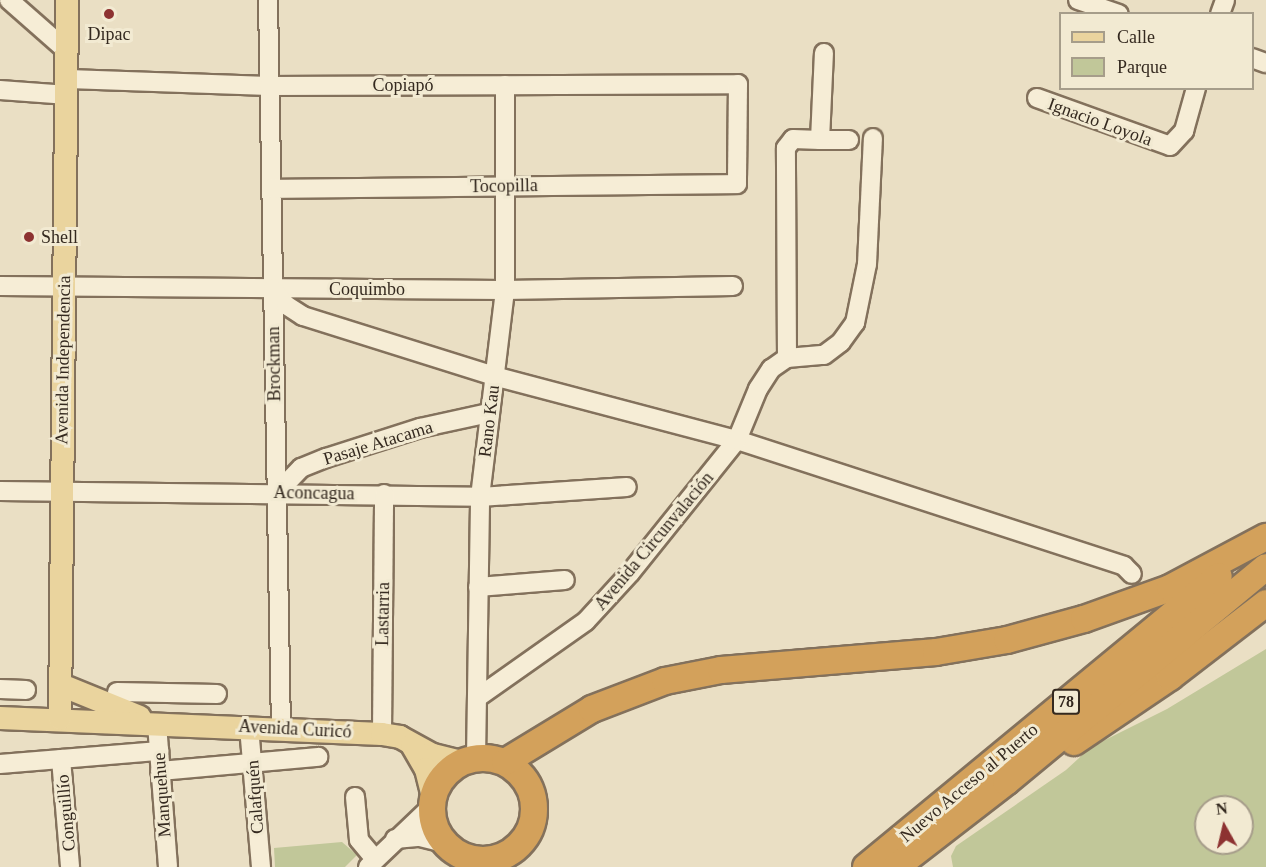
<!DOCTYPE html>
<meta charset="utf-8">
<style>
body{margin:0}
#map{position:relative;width:1266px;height:867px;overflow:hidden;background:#eadfc4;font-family:"Times New Roman",serif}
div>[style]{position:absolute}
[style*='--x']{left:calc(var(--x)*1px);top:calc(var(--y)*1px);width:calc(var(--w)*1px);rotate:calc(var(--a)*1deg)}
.green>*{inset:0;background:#c1c799}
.roads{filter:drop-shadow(2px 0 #83715c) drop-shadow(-2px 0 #83715c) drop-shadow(0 2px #83715c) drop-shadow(0 -2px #83715c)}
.minor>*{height:18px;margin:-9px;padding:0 9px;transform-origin:9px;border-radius:9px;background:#f6edd6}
.major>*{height:22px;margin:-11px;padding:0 11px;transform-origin:11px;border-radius:11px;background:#ead49e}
.highway>*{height:26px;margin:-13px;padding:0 13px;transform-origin:13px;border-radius:13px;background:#d3a15b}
.highway>.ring{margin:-13px;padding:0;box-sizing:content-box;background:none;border:26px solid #d3a15b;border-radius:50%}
.dots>*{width:16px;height:16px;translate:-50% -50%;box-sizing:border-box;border:3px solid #f2ead2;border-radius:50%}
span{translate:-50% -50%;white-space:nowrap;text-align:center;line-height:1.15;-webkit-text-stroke:6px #f2ead2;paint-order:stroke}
.shield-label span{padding:2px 4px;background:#f2ead2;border:2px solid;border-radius:4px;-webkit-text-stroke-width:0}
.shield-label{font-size:16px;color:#34291f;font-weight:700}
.poi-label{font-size:18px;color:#34291f}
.left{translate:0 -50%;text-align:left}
.street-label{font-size:18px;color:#34291f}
.legend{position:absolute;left:1059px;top:12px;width:195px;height:78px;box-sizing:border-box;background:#f2ead2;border:2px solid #a69d8a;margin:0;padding:8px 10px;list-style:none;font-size:18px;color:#34291f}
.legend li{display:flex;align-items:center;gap:12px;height:30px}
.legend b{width:30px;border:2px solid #a69d8a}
.north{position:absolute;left:1194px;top:795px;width:60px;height:60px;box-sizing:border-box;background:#f2ead2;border:2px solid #a69d8a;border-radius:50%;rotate:352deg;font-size:16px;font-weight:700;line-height:24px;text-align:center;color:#34291f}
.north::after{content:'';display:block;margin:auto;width:21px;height:27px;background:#8d3231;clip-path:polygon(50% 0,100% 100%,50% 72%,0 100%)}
</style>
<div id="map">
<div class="green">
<i style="clip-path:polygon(evenodd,1266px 649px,1266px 867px,953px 867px,951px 856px,956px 846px,1066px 770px,1091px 747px,1167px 709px,1266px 649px,1206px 807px,1242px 807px,1242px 843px,1206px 843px,1206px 807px)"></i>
<i style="clip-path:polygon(342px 842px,357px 855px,345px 867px,275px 867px,274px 848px)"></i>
</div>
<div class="roads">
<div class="minor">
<i style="--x:9;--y:0;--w:77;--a:41.3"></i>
<i style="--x:268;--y:0;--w:728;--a:88.98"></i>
<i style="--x:1078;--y:0;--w:43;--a:18.9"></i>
<i style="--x:1220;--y:14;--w:15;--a:-70"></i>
<i style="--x:1252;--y:58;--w:15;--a:20"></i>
<i style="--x:68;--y:79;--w:201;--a:2"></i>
<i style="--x:269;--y:86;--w:469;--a:-0.2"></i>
<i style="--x:738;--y:84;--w:100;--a:90.6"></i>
<i style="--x:737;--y:184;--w:466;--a:179.4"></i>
<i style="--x:0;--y:90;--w:68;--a:4.2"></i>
<i style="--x:1037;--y:98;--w:141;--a:19.8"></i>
<i style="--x:1170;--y:146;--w:21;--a:-47"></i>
<i style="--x:1184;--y:131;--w:45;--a:-74.4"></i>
<i style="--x:820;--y:140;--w:29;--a:0"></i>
<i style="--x:0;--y:286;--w:505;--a:0.45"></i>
<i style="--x:505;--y:290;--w:228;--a:-1"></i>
<i style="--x:273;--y:289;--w:21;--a:51"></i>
<i style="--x:286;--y:305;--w:20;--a:33"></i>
<i style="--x:303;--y:316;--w:200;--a:17.4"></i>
<i style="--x:494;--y:376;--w:251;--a:14.8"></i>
<i style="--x:737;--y:440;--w:407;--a:18"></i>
<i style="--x:1124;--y:566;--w:11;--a:45"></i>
<i style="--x:787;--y:358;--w:37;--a:-5"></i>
<i style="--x:824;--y:355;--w:21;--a:-37"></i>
<i style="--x:841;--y:342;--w:24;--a:-54"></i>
<i style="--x:855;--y:323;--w:60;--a:-78.5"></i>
<i style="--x:867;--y:264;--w:126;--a:-87.3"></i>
<i style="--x:0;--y:491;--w:480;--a:0.7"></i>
<i style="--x:480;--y:497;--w:147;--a:-3.9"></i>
<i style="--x:277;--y:493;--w:35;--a:-46"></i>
<i style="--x:301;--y:468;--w:27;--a:-22"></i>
<i style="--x:326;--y:458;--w:99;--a:-17.7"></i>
<i style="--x:420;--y:428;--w:71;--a:-12.3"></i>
<i style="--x:478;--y:587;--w:87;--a:-4.6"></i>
<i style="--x:0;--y:689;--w:26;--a:2"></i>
<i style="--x:117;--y:692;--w:100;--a:1.1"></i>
<i style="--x:477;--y:698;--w:133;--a:-35.2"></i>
<i style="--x:586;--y:621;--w:65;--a:-47.5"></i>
<i style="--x:630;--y:573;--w:171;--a:-51.2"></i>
<i style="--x:737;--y:440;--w:55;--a:-67.6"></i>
<i style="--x:758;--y:389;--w:24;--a:-57"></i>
<i style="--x:771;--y:369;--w:19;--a:-35"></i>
<i style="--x:787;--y:358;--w:210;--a:-90.3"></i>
<i style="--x:786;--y:148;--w:11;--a:-52"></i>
<i style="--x:793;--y:139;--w:27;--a:2"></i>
<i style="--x:820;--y:140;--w:87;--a:-87.4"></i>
<i style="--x:157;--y:724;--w:143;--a:85.6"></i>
<i style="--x:249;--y:727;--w:141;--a:85.1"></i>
<i style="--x:382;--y:734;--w:240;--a:-89.5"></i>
<i style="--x:476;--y:758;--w:261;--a:-89.1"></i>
<i style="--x:480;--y:497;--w:209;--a:-83.1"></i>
<i style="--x:505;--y:290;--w:205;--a:-90"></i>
<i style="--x:61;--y:759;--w:108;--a:85.2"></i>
<i style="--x:0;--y:764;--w:160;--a:-4.7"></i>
<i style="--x:160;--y:771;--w:159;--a:-5.1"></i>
<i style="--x:355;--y:797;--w:43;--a:84.7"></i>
<i style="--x:359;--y:840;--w:25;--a:50"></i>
<i style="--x:395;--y:839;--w:25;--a:-5"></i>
<i style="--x:420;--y:837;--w:25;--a:14"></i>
<i style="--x:368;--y:867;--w:88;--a:-43.6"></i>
</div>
<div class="major">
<i style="--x:61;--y:685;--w:85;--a:22.1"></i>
<i style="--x:0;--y:718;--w:382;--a:2.4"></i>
<i style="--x:382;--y:734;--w:18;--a:9"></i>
<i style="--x:400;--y:737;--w:38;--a:29"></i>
<i style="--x:433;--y:755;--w:30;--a:14"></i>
<i style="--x:60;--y:719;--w:719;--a:-89.44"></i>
<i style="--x:412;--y:745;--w:28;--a:60"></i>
<i style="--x:426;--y:769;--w:30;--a:76"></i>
</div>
<div class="highway">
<i style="--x:1074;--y:742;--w:116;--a:-34.1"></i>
<i style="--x:1170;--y:677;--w:121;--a:-37.6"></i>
<i class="ring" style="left:432px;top:758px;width:76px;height:76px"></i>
<i style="--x:505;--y:762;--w:102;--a:-31.3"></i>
<i style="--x:592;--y:709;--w:78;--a:-21"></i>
<i style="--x:665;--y:681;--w:57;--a:-11.1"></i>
<i style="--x:721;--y:670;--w:216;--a:-4.8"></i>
<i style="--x:936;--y:652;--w:72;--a:-9.6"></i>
<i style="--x:1007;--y:640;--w:80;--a:-15.3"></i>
<i style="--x:1084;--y:619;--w:91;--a:-19.8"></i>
<i style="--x:1170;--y:588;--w:109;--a:-28"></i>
<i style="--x:866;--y:867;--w:457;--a:-39.5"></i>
<i style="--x:896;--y:867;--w:139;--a:-37.7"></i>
<i style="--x:1006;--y:782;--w:337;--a:-39.6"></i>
</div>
</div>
<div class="dots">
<i style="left:109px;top:14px;background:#8d3231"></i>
<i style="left:29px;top:237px;background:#8d3231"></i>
</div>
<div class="shield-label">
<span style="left:1066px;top:702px">78</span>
</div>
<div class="poi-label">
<span style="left:109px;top:34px">Dipac</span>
<span class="left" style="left:41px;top:237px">Shell</span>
</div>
<div class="street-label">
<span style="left:403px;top:85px">Copiapó</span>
<span style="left:1100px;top:122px;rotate:20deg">Ignacio Loyola</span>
<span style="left:504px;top:186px;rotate:-1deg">Tocopilla</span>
<span style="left:367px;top:289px">Coquimbo</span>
<span style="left:63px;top:360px;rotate:-89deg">Avenida Independencia</span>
<span style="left:274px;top:364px;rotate:-91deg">Brockman</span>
<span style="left:489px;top:421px;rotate:-83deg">Rano Kau</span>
<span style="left:378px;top:443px;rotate:-17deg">Pasaje Atacama</span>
<span style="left:314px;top:493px;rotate:1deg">Aconcagua</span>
<span style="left:654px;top:541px;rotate:-50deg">Avenida Circunvalación</span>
<span style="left:383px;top:614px;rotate:-89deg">Lastarria</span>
<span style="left:295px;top:729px;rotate:3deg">Avenida Curicó</span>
<span style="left:969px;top:783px;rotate:-40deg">Nuevo Acceso al Puerto</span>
<span style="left:162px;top:795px;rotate:-94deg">Manquehue</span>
<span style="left:255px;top:797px;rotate:-94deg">Calafquén</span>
<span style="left:66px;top:813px;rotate:-95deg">Conguillío</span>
</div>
<ul class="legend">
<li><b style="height:8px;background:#ead49e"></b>Calle</li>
<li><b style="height:16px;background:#c1c799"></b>Parque</li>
</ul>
<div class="north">N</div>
</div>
